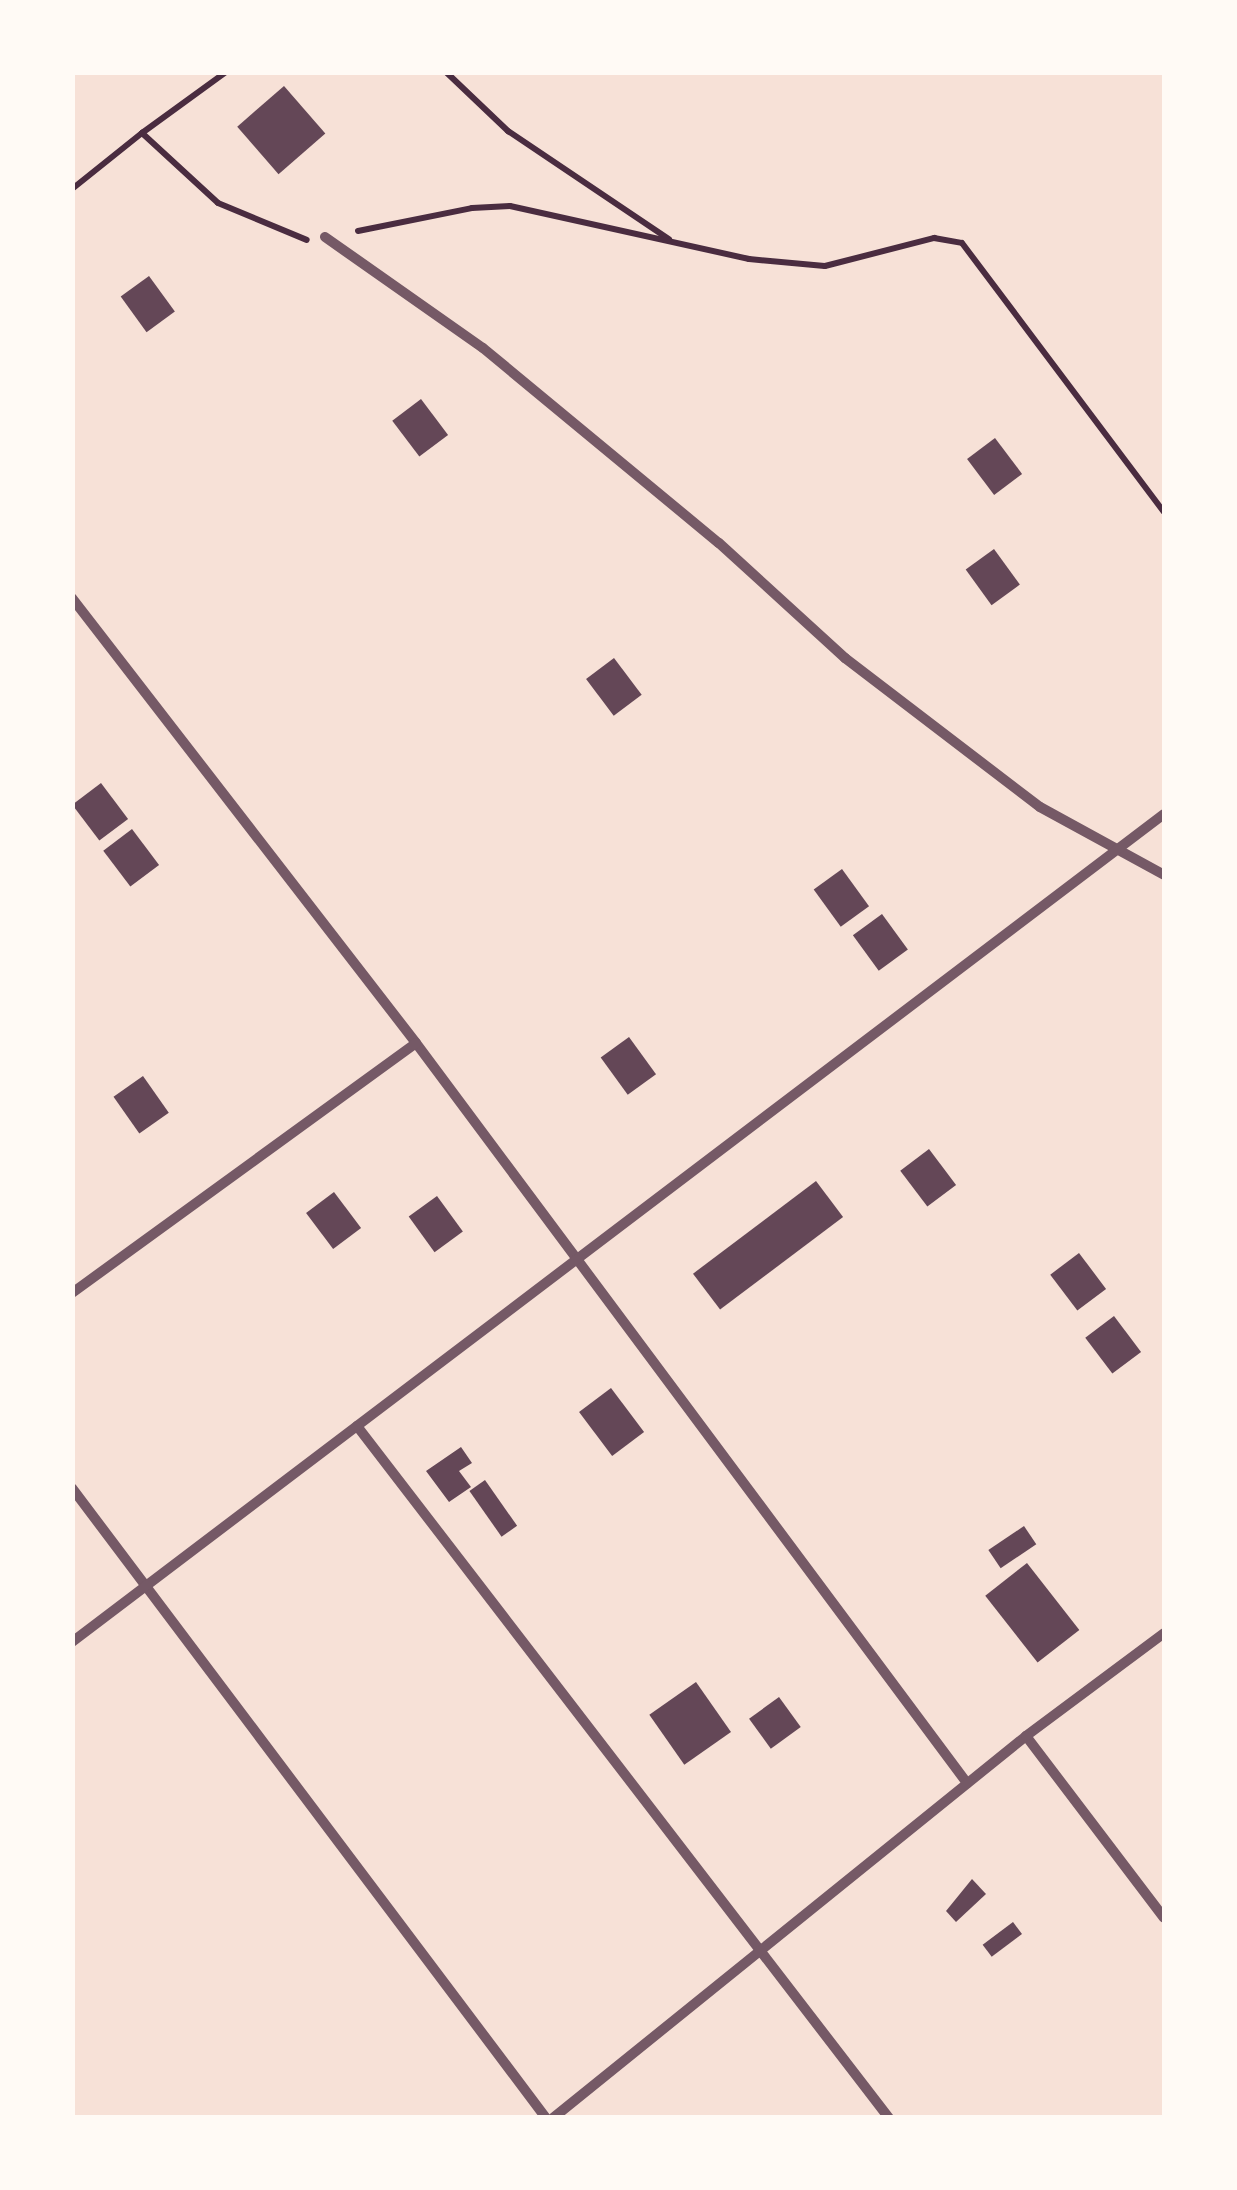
<!DOCTYPE html>
<style>
body{margin:0}
#map{position:relative;width:1237px;height:2190px;overflow:hidden;background:#f7e1d7;font-family:"DejaVu Sans",sans-serif}
div>[style]{position:absolute}
[style*='--x']{left:calc(var(--x)*1px);top:calc(var(--y)*1px);width:calc(var(--w)*1px);rotate:calc(var(--a)*1deg)}
.building>*{inset:0;background:#644757;transform-origin:0 0}
.path>*{height:6px;margin:-3px;padding:0 3px;transform-origin:3px;border-radius:3px;background:#4a2c40}
.minor>*{height:10px;margin:-5px;padding:0 5px;transform-origin:5px;border-radius:5px;background:#755966}
span{translate:-50% -50%;white-space:nowrap;text-align:center;line-height:1.15;-webkit-text-stroke:10px #fffaf5;paint-order:stroke}
.frame{position:absolute;inset:0;border:75px solid #fffaf5;pointer-events:none}
</style>
<div id="map">
<div class="building">
<i style="left:284px;top:86px;width:63px;height:62px;rotate:49deg"></i>
<i style="left:149px;top:276px;width:44px;height:35px;rotate:54deg"></i>
<i style="left:421px;top:399px;width:45px;height:36px;rotate:53deg"></i>
<i style="left:995px;top:438px;width:45px;height:35px;rotate:53deg"></i>
<i style="left:994px;top:549px;width:44px;height:35px;rotate:54deg"></i>
<i style="left:614px;top:658px;width:46px;height:35px;rotate:53deg"></i>
<i style="left:101px;top:783px;width:45px;height:36px;rotate:53deg"></i>
<i style="left:132px;top:829px;width:45px;height:36px;rotate:53deg"></i>
<i style="left:842px;top:869px;width:46px;height:35px;rotate:54deg"></i>
<i style="left:882px;top:914px;width:44px;height:36px;rotate:54deg"></i>
<i style="left:629px;top:1037px;width:46px;height:35px;rotate:54deg"></i>
<i style="left:143px;top:1076px;width:45px;height:36px;rotate:55deg"></i>
<i style="left:929px;top:1149px;width:45px;height:36px;rotate:53deg"></i>
<i style="left:816px;top:1181px;width:45px;height:154px;rotate:53deg"></i>
<i style="left:334px;top:1192px;width:45px;height:35px;rotate:53deg"></i>
<i style="left:437px;top:1196px;width:44px;height:35px;rotate:54deg"></i>
<i style="left:1079px;top:1253px;width:45px;height:36px;rotate:53deg"></i>
<i style="left:1114px;top:1316px;width:45px;height:36px;rotate:53deg"></i>
<i style="left:611px;top:1388px;width:55px;height:40px;rotate:53deg"></i>
<i style="clip-path:polygon(461px 1447px,472px 1463px,459px 1471px,471px 1487px,449px 1502px,426px 1471px)"></i>
<i style="left:485px;top:1480px;width:56px;height:19px;rotate:55deg"></i>
<i style="left:1024px;top:1526px;width:22px;height:43px;rotate:56deg"></i>
<i style="left:1027px;top:1563px;width:85px;height:53px;rotate:52deg"></i>
<i style="left:696px;top:1682px;width:61px;height:57px;rotate:55deg"></i>
<i style="left:779px;top:1697px;width:37px;height:37px;rotate:54deg"></i>
<i style="clip-path:polygon(972px 1879px,986px 1894px,956px 1922px,946px 1911px)"></i>
<i style="left:1013px;top:1922px;width:15px;height:38px;rotate:53deg"></i>
</div>
<div class="path">
<i style="--x:446;--y:72;--w:86;--a:43.6"></i>
<i style="--x:508;--y:131;--w:194;--a:33.9"></i>
<i style="--x:142;--y:133;--w:104;--a:-36"></i>
<i style="--x:72;--y:189;--w:90;--a:-38.7"></i>
<i style="--x:142;--y:133;--w:103;--a:42.6"></i>
<i style="--x:218;--y:203;--w:96;--a:22.6"></i>
<i style="--x:358;--y:231;--w:116;--a:-11.4"></i>
<i style="--x:472;--y:208;--w:38;--a:-3"></i>
<i style="--x:510;--y:206;--w:245;--a:12.5"></i>
<i style="--x:749;--y:259;--w:76;--a:5.3"></i>
<i style="--x:825;--y:266;--w:113;--a:-14.4"></i>
<i style="--x:934;--y:238;--w:28;--a:10"></i>
<i style="--x:962;--y:243;--w:336;--a:53.1"></i>
</div>
<div class="minor">
<i style="--x:325;--y:237;--w:193;--a:35.1"></i>
<i style="--x:483;--y:348;--w:306;--a:39.6"></i>
<i style="--x:719;--y:543;--w:171;--a:42.4"></i>
<i style="--x:845;--y:658;--w:245;--a:37.4"></i>
<i style="--x:1040;--y:807;--w:141;--a:28.7"></i>
<i style="--x:72;--y:598;--w:562;--a:52.29"></i>
<i style="--x:416;--y:1043;--w:923;--a:53.33"></i>
<i style="--x:72;--y:1293;--w:425;--a:-36"></i>
<i style="--x:357;--y:1426;--w:873;--a:52.45"></i>
<i style="--x:72;--y:1488;--w:788;--a:53.04"></i>
<i style="--x:72;--y:1642;--w:1370;--a:-37.17"></i>
<i style="--x:1026;--y:1736;--w:228;--a:52.8"></i>
<i style="--x:553;--y:2118;--w:608;--a:-38.92"></i>
<i style="--x:1026;--y:1736;--w:172;--a:-36.7"></i>
</div>
<div class="frame"></div>
</div>
